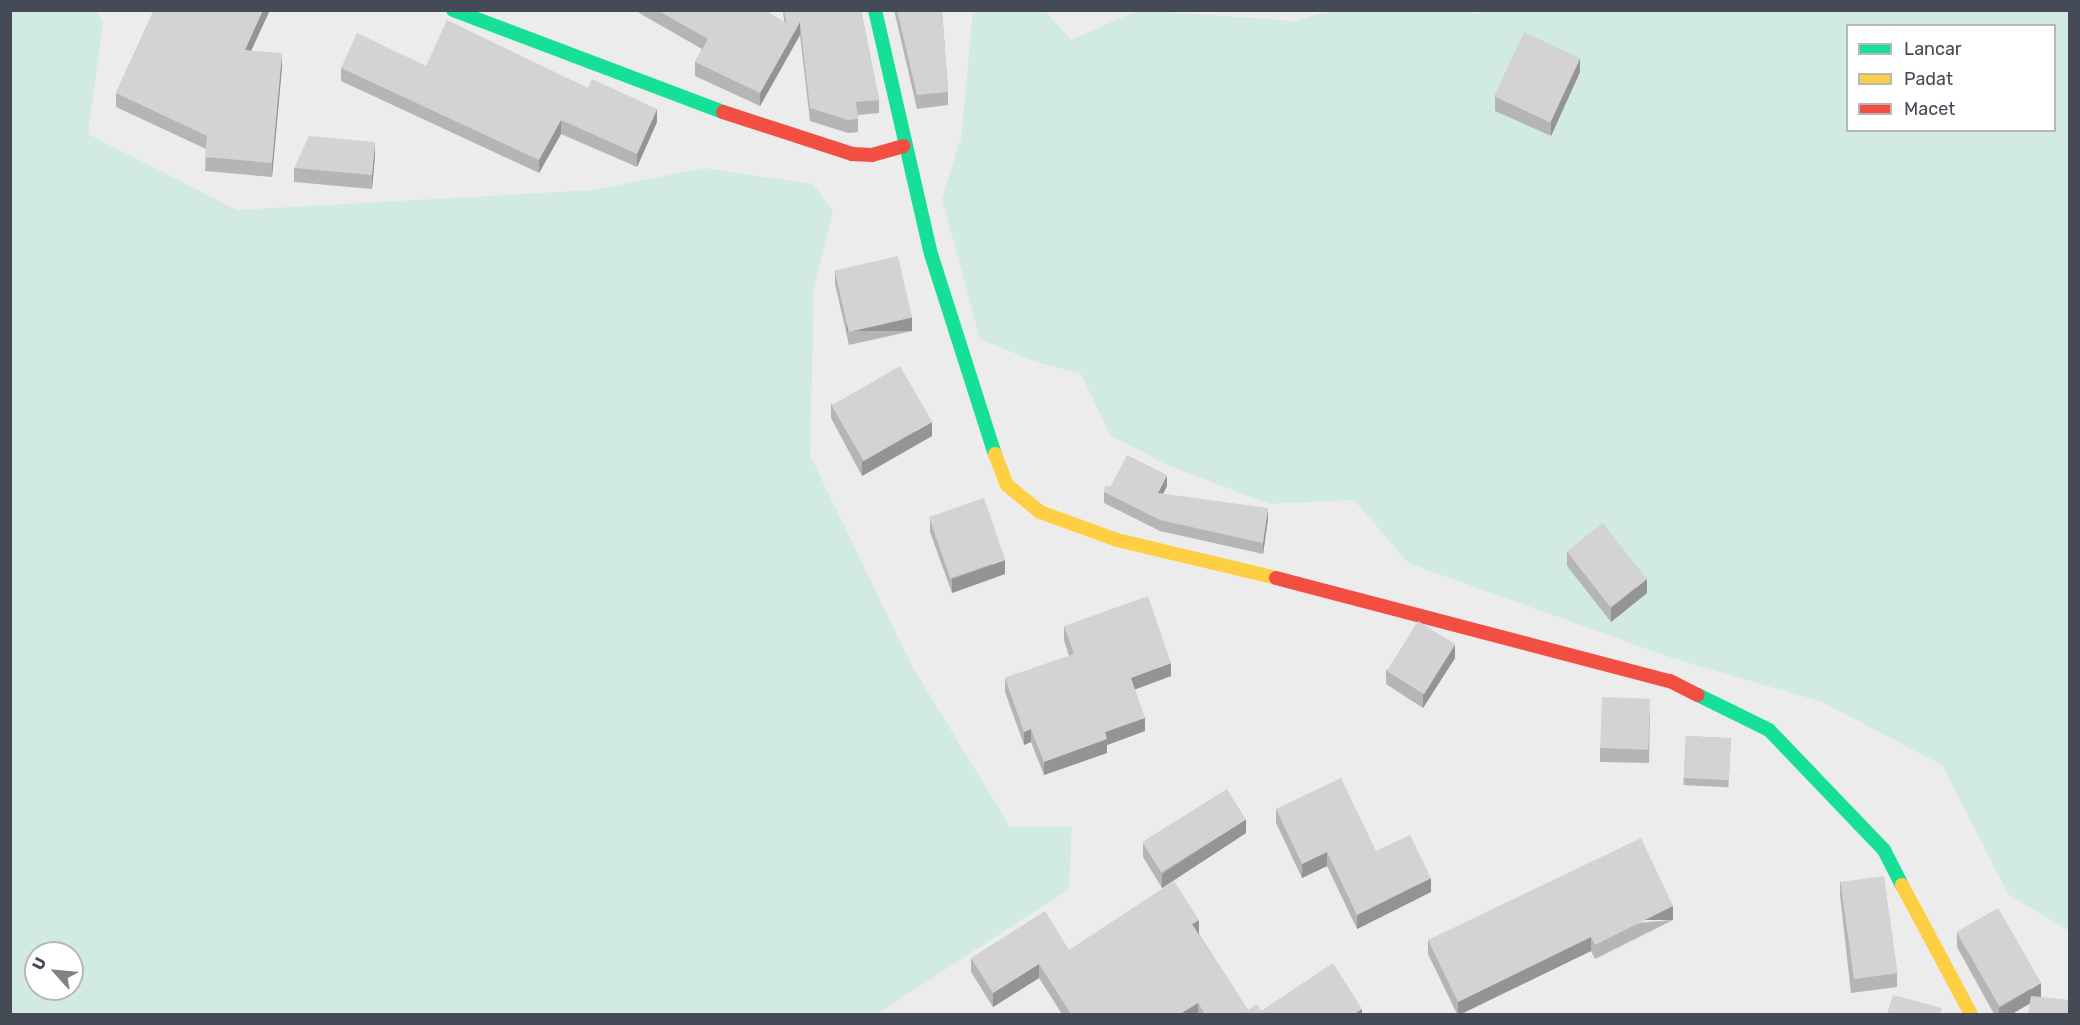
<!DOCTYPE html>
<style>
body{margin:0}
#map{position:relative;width:2080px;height:1025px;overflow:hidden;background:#edecec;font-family:Rubik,sans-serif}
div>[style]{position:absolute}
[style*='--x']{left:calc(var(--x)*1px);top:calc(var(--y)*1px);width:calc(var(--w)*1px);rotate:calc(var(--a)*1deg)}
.green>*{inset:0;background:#d2ebe2}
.fast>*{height:14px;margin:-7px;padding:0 7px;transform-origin:7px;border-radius:7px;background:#16e098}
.slow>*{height:14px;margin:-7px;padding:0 7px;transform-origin:7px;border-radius:7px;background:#ffcf43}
.jam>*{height:14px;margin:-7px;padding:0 7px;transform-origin:7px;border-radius:7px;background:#f24e42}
.wall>*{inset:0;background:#b5b5b7;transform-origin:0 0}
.shaded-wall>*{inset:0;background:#949495;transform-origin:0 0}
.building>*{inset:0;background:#d3d3d5;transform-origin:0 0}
span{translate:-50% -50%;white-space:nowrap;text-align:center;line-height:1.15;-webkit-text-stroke:4.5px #fff;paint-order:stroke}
.frame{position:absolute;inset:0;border:12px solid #454a57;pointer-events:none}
.legend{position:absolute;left:1846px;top:24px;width:210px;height:108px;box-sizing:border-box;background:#fff;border:2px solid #b5b7bc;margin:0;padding:8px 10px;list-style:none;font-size:18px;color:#454a57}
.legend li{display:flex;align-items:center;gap:12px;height:30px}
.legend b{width:30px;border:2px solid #b5b7bc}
.north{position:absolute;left:24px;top:941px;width:60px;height:60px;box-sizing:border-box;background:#fff;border:2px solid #b5b7bc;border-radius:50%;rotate:297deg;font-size:16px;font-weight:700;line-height:24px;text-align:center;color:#454a57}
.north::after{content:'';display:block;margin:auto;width:21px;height:27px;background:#80838b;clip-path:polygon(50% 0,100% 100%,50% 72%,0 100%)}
</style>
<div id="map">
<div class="green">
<i style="clip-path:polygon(evenodd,1138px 10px,1296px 21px,1334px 10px,1471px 10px,1476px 14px,1485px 10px,2069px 11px,2069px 931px,2008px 894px,1942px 765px,1822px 702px,1669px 657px,1408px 563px,1354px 500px,1270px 504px,1169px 466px,1110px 435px,1081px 374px,1033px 361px,980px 339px,942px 199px,961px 138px,973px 11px,1045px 11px,1071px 40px,1138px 10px,1848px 26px,2054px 26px,2054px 130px,1848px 130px,1848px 26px)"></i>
<i style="clip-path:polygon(evenodd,10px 11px,97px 11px,103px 23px,88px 134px,237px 210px,594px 190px,704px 168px,813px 184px,833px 211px,814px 286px,810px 455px,912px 666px,1010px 827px,1072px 826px,1069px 889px,877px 1014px,11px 1014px,10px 11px,36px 953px,72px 953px,72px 989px,36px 989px,36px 953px)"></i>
</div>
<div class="fast">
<i style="--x:453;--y:10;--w:289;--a:20.7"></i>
<i style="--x:875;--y:10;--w:250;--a:77.1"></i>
<i style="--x:931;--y:254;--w:210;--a:72.3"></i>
<i style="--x:1698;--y:695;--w:79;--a:26.2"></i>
<i style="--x:1769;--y:730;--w:166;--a:46.2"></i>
<i style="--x:1884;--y:850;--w:39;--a:63"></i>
</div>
<div class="slow">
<i style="--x:995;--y:454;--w:33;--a:69"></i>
<i style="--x:1007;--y:485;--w:43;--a:39.3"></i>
<i style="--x:1040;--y:512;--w:82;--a:20"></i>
<i style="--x:1117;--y:540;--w:163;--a:13.4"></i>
<i style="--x:1902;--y:885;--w:146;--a:61.9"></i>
</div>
<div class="jam">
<i style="--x:723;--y:112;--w:136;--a:18"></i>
<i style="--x:852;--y:154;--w:20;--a:3"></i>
<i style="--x:872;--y:155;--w:33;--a:-16"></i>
<i style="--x:1276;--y:578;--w:407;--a:14.7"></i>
<i style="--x:1670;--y:681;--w:31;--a:27"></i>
</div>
<div class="wall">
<i style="clip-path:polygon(154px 10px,270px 10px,251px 50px,282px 67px,272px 177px,205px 171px,206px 149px,116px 107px,116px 93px)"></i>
<i style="clip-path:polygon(634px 10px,764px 10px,784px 22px,783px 10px,861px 10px,879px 100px,879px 113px,858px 115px,858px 132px,848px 133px,810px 121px,800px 35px,760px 106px,695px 76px,695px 62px,702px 49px)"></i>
<i style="clip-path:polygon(894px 10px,942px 10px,948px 92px,948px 105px,917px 109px)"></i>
<i style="clip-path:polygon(426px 66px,657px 122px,637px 167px,561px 134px,539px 173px,341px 81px,341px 68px)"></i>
<i style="clip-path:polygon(1580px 72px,1551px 136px,1495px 111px,1495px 97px)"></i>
<i style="clip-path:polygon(375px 156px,372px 189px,294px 182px,294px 168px)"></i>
<i style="clip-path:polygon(835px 270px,912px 331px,849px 345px,835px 284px)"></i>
<i style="clip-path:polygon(831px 404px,932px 436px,862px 476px,831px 418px)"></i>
<i style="clip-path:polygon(1111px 486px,1167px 486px,1163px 494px,1268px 519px,1263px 554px,1160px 531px,1104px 503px,1104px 492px)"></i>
<i style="clip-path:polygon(930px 518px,1005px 574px,952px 593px,930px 532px)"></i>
<i style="clip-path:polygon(1567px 552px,1647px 593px,1611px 622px,1567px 566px)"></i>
<i style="clip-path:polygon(1064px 626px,1171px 676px,1135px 689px,1145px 731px,1107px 745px,1107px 753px,1044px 775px,1031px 742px,1024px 745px,1005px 692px,1005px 678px,1069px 656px,1064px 640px)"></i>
<i style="clip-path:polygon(1455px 658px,1423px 708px,1386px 684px,1386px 670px)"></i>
<i style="clip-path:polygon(1650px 713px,1649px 763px,1600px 762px,1600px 748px)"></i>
<i style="left:1686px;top:736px;width:45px;height:49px;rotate:3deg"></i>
<i style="clip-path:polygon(1276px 809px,1376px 851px,1431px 892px,1357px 929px,1327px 866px,1302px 878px,1276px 823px)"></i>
<i style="clip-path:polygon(1246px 833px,1162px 888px,1143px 857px,1143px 843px)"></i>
<i style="clip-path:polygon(1840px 881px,1897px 973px,1897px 987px,1851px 993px,1840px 895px)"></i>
<i style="clip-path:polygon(1673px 920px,1595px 959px,1591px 951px,1461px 1014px,1457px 1014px,1428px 954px,1428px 940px)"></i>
<i style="clip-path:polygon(1957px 933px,2041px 997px,2012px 1014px,1994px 1014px,1957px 947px)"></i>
<i style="clip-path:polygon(1199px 934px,1248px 1010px,1362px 1014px,1062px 1014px,1039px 978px,993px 1007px,971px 972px,971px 958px,1069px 950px)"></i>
</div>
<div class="shaded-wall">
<i style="clip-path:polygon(263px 10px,270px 10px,245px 64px,245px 50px)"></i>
<i style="clip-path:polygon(800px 22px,800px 35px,760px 106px,760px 93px)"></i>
<i style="clip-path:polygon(282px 53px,282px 67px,272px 177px,272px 163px)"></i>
<i style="clip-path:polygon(1580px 58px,1580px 72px,1551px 136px,1551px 122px)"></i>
<i style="clip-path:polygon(657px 109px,657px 122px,637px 167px,637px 154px)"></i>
<i style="clip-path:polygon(561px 120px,561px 134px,539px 173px,539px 160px)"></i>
<i style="clip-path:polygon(375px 142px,375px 156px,372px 189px,372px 175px)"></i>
<i style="left:912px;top:317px;width:14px;height:65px;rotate:90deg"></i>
<i style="clip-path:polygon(932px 422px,932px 436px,862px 476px,862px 462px)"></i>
<i style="clip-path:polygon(1167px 475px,1167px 486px,1158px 504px,1158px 493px)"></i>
<i style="clip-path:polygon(1268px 508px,1268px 519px,1263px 554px,1263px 543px)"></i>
<i style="clip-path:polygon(1005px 560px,1005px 574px,952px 593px,952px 579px)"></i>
<i style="clip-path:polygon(1647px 579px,1647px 593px,1611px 622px,1611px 608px)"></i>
<i style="clip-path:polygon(1455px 644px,1455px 658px,1423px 708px,1423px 694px)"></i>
<i style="clip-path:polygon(1171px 663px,1171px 676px,1131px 691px,1131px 678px)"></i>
<i style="clip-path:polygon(1145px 718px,1145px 731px,1107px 745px,1107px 753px,1044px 775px,1044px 762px,1105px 732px)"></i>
<i style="clip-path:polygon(1031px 729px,1031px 742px,1024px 745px,1024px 732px)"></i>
<i style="clip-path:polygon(1246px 819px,1246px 833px,1162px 888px,1162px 874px)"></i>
<i style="clip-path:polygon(1327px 852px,1327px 866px,1302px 878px,1302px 864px)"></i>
<i style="clip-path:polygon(1431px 878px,1431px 892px,1357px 929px,1357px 915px)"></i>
<i style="left:1673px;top:906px;width:14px;height:87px;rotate:90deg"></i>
<i style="clip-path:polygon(1199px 920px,1199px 934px,1192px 938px,1192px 924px)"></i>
<i style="clip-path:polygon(1591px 937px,1591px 951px,1461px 1014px,1458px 1014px,1458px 1002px)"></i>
<i style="clip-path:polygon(1039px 964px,1039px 978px,993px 1007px,993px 993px)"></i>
<i style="clip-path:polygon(2041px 983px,2041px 997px,2012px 1014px,1999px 1014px,1999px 1008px)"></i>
<i style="clip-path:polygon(1198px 1003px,1198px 1014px,1180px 1014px)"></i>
<i style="clip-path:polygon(1362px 1009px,1362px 1014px,1354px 1014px)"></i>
</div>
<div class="building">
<i style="clip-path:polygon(154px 10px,263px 10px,245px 50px,282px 53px,272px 163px,205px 157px,207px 136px,116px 93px)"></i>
<i style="clip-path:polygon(657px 10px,764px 10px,786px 23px,784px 10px,861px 10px,879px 100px,856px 102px,858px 119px,848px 120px,810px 108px,800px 22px,760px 93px,695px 62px,708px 39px)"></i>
<i style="clip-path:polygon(897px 10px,942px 10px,948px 92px,917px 95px)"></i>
<i style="clip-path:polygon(447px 20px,588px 88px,592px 79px,657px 109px,637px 154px,561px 120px,539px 160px,341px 68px,357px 33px,426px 66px)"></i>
<i style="left:1524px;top:32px;width:62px;height:71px;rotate:25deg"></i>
<i style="clip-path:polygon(309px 136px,375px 142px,372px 175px,294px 168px)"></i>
<i style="left:898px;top:256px;width:63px;height:65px;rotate:77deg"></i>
<i style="left:900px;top:366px;width:64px;height:79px;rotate:60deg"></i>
<i style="clip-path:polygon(1127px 455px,1167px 475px,1158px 493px,1268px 508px,1263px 543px,1160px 520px,1104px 492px,1105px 486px,1111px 486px)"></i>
<i style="left:984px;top:498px;width:65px;height:58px;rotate:71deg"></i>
<i style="left:1603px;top:523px;width:71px;height:46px;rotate:52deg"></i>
<i style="clip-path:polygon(1148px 596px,1171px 663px,1131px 678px,1145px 718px,1105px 732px,1107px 739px,1044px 762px,1031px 729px,1024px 732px,1005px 678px,1074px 654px,1064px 626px)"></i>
<i style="left:1418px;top:621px;width:44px;height:59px;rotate:32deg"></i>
<i style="left:1602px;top:697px;width:48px;height:51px;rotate:2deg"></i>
<i style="left:1686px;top:736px;width:45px;height:42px;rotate:3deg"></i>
<i style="clip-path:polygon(1341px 778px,1376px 851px,1410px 835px,1431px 878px,1357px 915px,1327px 852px,1302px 864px,1276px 809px)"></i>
<i style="left:1227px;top:789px;width:36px;height:100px;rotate:58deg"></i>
<i style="clip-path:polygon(1641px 838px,1673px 906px,1595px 945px,1591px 937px,1458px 1002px,1428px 940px)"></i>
<i style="left:1884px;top:876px;width:98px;height:44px;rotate:82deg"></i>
<i style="clip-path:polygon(1174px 881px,1199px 920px,1192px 924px,1248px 1010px,1257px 1004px,1261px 1011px,1333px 963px,1362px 1009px,1354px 1014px,1205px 1014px,1198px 1003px,1180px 1014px,1071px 1014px,1039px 964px,993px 993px,971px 958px,1045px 911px,1069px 950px)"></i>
<i style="left:1998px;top:908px;width:86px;height:48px;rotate:60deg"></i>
<i style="clip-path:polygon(1893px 995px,1942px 1008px,1940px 1014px,1887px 1014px)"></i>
<i style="clip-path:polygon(2031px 996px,2070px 1000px,2070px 1014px,2028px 1014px)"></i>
</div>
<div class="frame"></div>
<ul class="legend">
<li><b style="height:8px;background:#16e098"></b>Lancar</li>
<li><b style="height:8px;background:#ffcf43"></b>Padat</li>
<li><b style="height:8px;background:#f24e42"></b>Macet</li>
</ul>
<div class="north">U</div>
</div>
